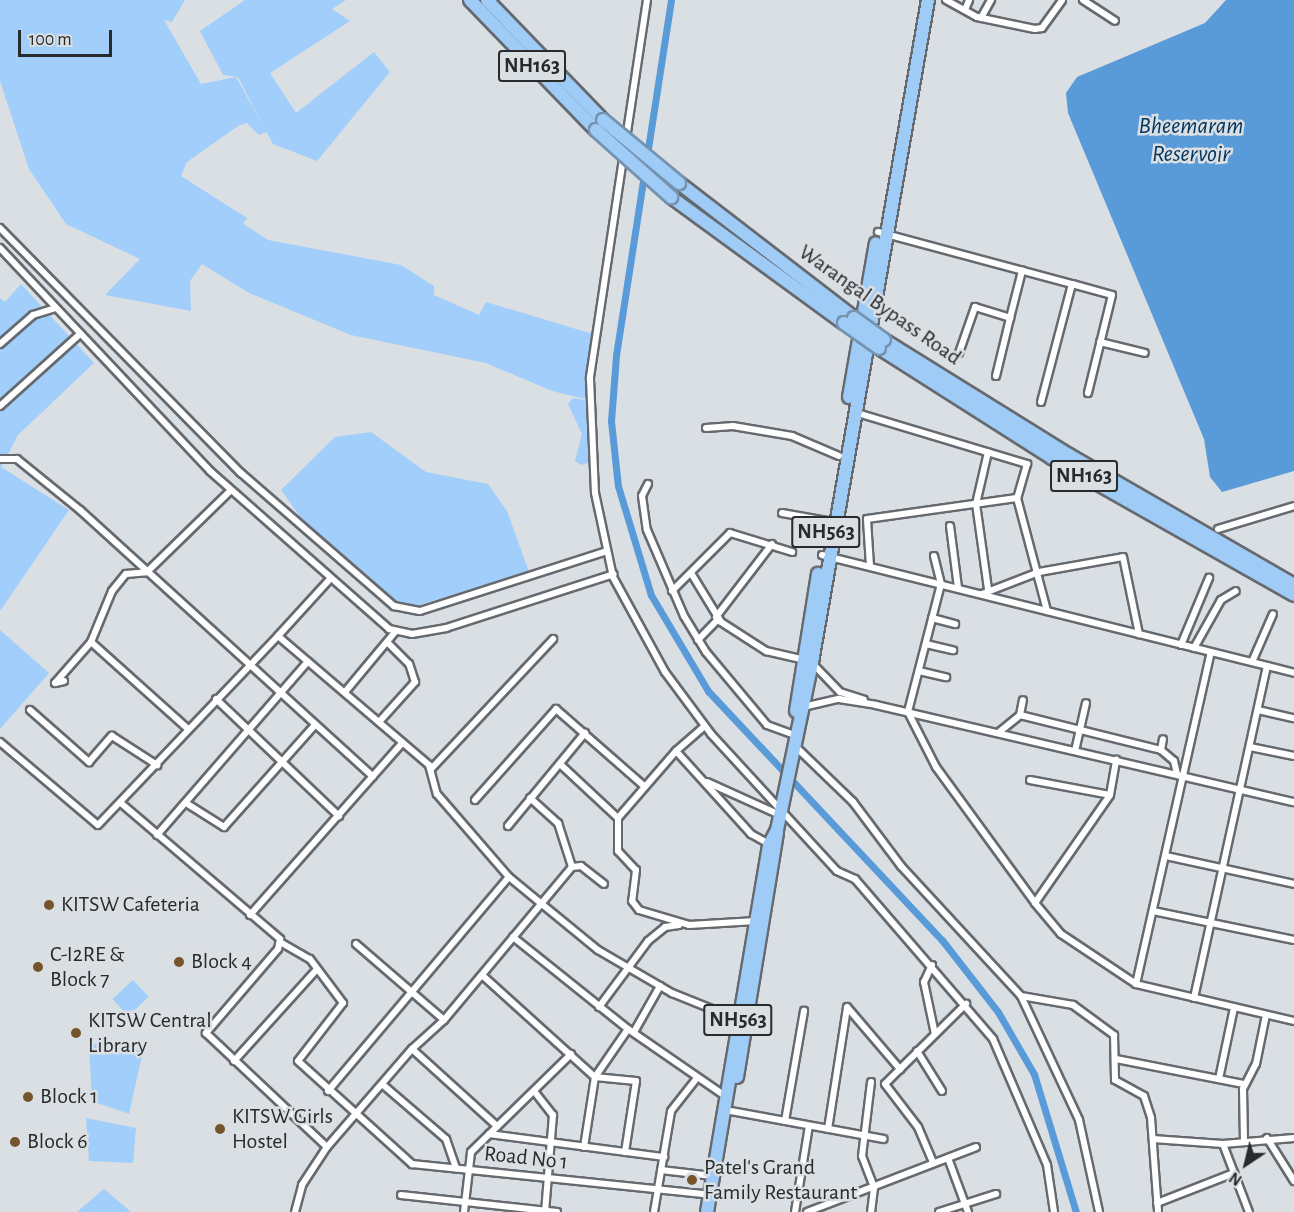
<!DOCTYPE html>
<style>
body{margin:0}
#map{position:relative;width:1294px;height:1212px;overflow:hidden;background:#dadfe4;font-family:"Alegreya Sans",sans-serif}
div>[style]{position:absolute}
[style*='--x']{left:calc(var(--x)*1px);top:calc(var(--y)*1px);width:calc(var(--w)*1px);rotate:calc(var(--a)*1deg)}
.green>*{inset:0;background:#a1cefa;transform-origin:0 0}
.water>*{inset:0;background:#599ad9}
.canal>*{height:7px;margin:-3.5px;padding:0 3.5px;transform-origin:3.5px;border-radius:3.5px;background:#599ad9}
.roads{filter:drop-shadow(2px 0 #666a6f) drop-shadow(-2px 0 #666a6f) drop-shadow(0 2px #666a6f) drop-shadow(0 -2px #666a6f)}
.street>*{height:6px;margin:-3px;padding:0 3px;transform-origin:3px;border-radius:3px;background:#fff}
.highway>*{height:12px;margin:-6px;padding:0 6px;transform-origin:6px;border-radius:6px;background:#9fcbf7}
.bridges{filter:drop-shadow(2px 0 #7593b0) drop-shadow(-2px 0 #7593b0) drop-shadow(0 2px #7593b0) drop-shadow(0 -2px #7593b0)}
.highway-bridge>*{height:12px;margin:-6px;padding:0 6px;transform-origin:6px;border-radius:6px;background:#9fcbf7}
.dots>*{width:16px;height:16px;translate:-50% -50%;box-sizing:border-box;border:3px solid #dadfe4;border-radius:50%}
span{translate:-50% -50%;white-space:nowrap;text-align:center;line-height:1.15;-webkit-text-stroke:5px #dadfe4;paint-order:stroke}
.shield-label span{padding:2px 4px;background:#dadfe4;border:2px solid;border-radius:4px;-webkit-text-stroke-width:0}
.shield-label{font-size:21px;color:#282a2b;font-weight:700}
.street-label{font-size:22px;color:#282a2b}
.poi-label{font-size:22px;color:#282a2b}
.left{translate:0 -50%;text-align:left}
.water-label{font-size:24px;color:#00345c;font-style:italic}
.north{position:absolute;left:1216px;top:1134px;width:60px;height:60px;-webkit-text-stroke:4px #dadfe4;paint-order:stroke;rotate:215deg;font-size:16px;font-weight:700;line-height:24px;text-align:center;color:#282a2b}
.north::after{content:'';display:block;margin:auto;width:21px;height:27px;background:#282a2b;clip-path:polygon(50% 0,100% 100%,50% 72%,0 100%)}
.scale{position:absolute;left:18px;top:30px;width:94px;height:27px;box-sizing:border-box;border:3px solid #282a2b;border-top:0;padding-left:8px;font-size:18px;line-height:21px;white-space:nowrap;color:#282a2b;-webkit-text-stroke:4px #dadfe4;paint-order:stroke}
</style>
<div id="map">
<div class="green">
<i style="clip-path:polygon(0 0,185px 0,172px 22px,164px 20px,201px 84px,236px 77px,267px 132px,259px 135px,247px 123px,238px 126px,187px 162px,181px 176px,247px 218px,243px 224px,268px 240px,401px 265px,434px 286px,434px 295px,479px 315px,486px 302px,596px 335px,586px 399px,552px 391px,486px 363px,351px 335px,249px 293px,202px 264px,190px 281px,191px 311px,105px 295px,140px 259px,66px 224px,29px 169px,0 81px)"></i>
<i style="clip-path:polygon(245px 0,346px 0,332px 9px,350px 21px,270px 73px,296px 113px,374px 52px,390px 72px,317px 161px,273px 144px,238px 77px,223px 75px,200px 31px)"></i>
<i style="clip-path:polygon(21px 284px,94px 363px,18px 435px,1px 467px,69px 510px,0 611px,0 298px,5px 302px)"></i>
<i style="clip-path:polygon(573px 398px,586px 400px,590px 462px,581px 465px,575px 461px,582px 434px,568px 404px)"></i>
<i style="clip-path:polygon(371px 432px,426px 472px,488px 484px,507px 511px,529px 572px,402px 610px,319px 543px,281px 490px,335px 437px)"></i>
<i style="clip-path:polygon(0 630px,49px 673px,0 729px)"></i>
<i style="left:133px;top:980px;width:23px;height:28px;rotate:47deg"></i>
<i style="clip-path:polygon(89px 1043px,143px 1051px,129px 1114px,92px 1101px)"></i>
<i style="clip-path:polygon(86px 1118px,136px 1128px,133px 1163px,89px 1161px)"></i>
<i style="clip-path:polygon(104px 1189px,131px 1212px,77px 1212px)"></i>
</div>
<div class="water">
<i style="clip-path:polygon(1226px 0,1294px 0,1294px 471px,1222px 492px,1210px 477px,1204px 439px,1068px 113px,1066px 93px,1077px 77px,1205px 23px)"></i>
</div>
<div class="canal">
<i style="--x:671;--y:0;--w:360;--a:98.8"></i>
<i style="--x:616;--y:356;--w:65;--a:94.4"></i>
<i style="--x:611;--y:421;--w:65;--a:83.9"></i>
<i style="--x:618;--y:486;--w:114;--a:73.2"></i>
<i style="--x:651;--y:595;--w:112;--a:59.3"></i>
<i style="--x:708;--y:691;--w:342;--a:46.8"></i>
<i style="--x:942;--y:940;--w:91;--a:52.1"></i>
<i style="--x:998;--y:1012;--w:72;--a:59.9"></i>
<i style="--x:1034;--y:1074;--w:144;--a:73.1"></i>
</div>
<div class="roads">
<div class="street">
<i style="--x:647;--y:0;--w:383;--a:98.6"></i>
<i style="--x:590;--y:379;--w:114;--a:87.5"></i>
<i style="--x:595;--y:493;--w:86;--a:77.9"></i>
<i style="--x:613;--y:577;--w:108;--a:61.3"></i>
<i style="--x:665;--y:672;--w:77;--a:53.4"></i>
<i style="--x:711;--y:734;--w:186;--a:47.4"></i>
<i style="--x:837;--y:871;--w:20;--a:24"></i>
<i style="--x:855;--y:879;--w:211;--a:49.2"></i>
<i style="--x:993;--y:1039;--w:137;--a:66.8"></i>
<i style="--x:1047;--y:1165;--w:48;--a:81.5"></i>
<i style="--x:946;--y:0;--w:35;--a:29"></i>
<i style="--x:977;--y:17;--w:59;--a:11.7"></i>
<i style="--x:1035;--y:29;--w:7;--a:-8"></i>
<i style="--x:1042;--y:28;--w:34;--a:-54"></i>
<i style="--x:1083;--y:0;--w:38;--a:33"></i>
<i style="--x:965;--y:10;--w:11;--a:-68"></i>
<i style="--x:981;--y:18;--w:21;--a:-61"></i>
<i style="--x:0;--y:228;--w:344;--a:45.5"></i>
<i style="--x:241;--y:473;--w:203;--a:41"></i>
<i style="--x:394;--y:606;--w:26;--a:11"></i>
<i style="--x:420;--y:611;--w:196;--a:-17.8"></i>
<i style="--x:878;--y:232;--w:201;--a:15"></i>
<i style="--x:1072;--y:284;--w:122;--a:104.7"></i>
<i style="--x:0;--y:248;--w:306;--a:46.7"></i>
<i style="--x:210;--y:471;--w:239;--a:41.4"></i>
<i style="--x:389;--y:629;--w:24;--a:12"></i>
<i style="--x:412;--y:634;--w:35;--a:-10"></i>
<i style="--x:446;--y:628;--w:176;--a:-17.8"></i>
<i style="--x:1072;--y:284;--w:41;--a:15.4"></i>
<i style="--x:1112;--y:295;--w:101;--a:103.8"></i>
<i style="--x:1100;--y:342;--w:46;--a:13.7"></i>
<i style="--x:0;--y:344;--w:44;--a:-41.3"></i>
<i style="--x:33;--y:315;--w:24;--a:-17"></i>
<i style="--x:959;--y:353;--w:49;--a:-70.8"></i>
<i style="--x:975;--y:307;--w:37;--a:17"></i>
<i style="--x:1010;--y:318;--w:49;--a:-75.7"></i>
<i style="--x:996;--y:376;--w:60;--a:-76.4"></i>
<i style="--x:0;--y:406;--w:108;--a:-42"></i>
<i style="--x:854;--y:412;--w:181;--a:16.7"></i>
<i style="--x:1027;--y:464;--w:35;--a:106"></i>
<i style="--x:1017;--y:498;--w:117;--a:75.1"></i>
<i style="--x:706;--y:428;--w:27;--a:-4"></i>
<i style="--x:733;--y:426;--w:60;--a:9.6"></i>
<i style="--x:792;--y:436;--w:51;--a:23.1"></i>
<i style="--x:0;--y:459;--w:17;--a:0"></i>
<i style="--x:17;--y:459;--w:81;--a:39"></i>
<i style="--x:80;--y:510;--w:396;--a:42.3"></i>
<i style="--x:648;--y:484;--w:13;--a:117"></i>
<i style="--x:642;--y:496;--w:34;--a:82"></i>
<i style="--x:647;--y:530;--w:94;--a:66.7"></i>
<i style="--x:684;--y:616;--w:42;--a:58.6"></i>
<i style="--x:706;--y:652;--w:95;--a:50.1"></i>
<i style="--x:767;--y:725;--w:30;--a:20"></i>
<i style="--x:782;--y:513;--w:47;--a:9.9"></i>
<i style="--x:950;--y:526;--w:63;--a:82.6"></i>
<i style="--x:1218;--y:529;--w:79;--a:-16.8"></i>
<i style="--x:822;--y:555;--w:487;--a:14"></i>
<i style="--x:934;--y:556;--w:29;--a:76"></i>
<i style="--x:941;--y:584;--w:132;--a:104.5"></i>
<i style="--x:908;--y:712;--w:62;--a:63"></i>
<i style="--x:936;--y:767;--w:168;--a:53.9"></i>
<i style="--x:1035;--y:903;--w:40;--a:50"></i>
<i style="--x:1061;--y:934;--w:90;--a:33.7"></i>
<i style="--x:1136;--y:984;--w:162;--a:13.2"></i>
<i style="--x:870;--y:566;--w:47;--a:-93.7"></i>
<i style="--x:867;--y:519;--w:151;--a:-8"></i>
<i style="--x:691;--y:573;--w:57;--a:58.5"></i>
<i style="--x:721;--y:622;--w:54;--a:32.8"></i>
<i style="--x:766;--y:651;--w:39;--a:13"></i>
<i style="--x:330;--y:579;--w:77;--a:132.4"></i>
<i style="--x:278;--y:636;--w:199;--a:40.5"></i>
<i style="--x:429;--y:765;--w:30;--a:75"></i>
<i style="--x:437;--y:794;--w:110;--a:49.1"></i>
<i style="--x:509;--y:877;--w:44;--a:39.5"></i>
<i style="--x:543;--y:905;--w:71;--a:39.3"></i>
<i style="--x:598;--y:950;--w:86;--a:30.2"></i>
<i style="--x:672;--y:993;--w:72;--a:21.9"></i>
<i style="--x:988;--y:589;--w:86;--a:-98"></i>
<i style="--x:976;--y:504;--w:53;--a:-77"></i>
<i style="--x:672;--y:591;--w:82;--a:-45"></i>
<i style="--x:730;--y:533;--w:65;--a:17"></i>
<i style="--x:982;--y:594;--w:61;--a:-21.1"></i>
<i style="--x:1039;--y:572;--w:85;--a:-10.1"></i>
<i style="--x:1123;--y:557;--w:79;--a:78.3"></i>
<i style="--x:716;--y:617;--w:92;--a:-52.5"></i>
<i style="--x:932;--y:618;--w:24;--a:15"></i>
<i style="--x:698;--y:640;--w:29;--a:-46"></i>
<i style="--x:91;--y:642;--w:55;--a:-67.6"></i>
<i style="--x:112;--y:591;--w:22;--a:-51"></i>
<i style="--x:126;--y:574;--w:21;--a:-5"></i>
<i style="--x:147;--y:572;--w:117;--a:-44.3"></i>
<i style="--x:926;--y:644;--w:28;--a:13"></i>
<i style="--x:1181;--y:645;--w:73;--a:-67.3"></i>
<i style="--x:1194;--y:648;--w:55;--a:-60.6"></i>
<i style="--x:1221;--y:600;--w:17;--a:-31"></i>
<i style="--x:1252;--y:662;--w:52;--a:-66.4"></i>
<i style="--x:813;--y:664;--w:39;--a:46"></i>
<i style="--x:840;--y:692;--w:25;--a:18"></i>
<i style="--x:919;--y:671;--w:28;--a:13"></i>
<i style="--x:64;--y:681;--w:9;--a:167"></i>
<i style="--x:55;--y:683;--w:55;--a:-48.7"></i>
<i style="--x:91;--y:642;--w:130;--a:41.9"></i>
<i style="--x:345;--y:692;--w:78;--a:-50.2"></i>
<i style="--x:216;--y:699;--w:170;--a:43.6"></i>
<i style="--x:803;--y:707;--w:37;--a:-13"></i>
<i style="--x:839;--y:699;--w:37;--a:9"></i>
<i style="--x:876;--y:705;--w:429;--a:13.1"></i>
<i style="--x:30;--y:710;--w:79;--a:41.4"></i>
<i style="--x:89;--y:762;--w:35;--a:-49"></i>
<i style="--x:112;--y:736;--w:54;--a:32.8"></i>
<i style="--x:1258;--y:710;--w:37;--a:13"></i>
<i style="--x:1020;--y:715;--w:15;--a:-79"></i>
<i style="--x:379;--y:722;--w:54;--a:-48"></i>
<i style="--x:415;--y:682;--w:19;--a:-108"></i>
<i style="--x:409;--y:664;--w:28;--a:-135"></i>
<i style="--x:998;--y:733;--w:28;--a:-39"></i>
<i style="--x:1020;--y:715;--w:145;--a:13.9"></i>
<i style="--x:1161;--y:750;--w:17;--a:40"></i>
<i style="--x:1174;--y:761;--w:13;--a:77"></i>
<i style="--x:0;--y:742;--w:128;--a:40.3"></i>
<i style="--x:98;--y:825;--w:261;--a:-46.4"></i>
<i style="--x:795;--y:746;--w:81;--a:44"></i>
<i style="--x:853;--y:802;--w:80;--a:53.1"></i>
<i style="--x:901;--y:866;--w:177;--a:47.3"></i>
<i style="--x:1021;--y:996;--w:137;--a:64.9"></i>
<i style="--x:1079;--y:1120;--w:94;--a:77.7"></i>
<i style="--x:1250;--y:747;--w:45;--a:11.6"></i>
<i style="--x:1161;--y:750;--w:11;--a:-80"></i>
<i style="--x:676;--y:751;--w:38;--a:-41"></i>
<i style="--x:1075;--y:751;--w:49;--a:-77.1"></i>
<i style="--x:560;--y:764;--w:79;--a:43"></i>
<i style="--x:618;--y:818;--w:89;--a:-49.1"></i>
<i style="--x:676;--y:751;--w:112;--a:47.9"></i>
<i style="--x:751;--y:834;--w:21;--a:29"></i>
<i style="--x:432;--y:768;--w:177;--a:-46.8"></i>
<i style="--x:1030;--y:780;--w:81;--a:10.6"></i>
<i style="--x:707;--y:782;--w:80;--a:24.3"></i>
<i style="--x:530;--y:798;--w:38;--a:42"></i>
<i style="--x:558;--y:823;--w:46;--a:72.3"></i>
<i style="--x:475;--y:800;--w:122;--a:-48.3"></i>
<i style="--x:556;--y:709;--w:117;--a:41.2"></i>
<i style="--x:186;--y:803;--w:45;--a:32.3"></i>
<i style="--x:224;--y:827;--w:135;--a:-48.3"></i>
<i style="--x:122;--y:804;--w:208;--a:40.5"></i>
<i style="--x:280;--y:939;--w:10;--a:101"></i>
<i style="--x:278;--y:949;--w:111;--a:130.6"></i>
<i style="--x:206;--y:1033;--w:166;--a:43.3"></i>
<i style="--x:618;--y:818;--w:33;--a:90"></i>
<i style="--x:618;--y:851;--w:26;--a:47"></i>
<i style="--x:636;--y:870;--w:31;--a:97"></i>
<i style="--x:632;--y:901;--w:11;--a:52"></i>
<i style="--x:639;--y:910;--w:52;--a:16.7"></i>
<i style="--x:689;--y:925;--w:67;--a:-3.4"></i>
<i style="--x:508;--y:826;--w:121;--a:-50.4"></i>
<i style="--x:157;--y:835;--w:230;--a:-49"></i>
<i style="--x:1166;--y:856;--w:131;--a:12.3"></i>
<i style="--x:1035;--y:903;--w:131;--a:-55.2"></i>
<i style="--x:1110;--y:795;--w:36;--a:-80"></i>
<i style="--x:1153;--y:911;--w:144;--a:11.6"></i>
<i style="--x:250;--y:915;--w:230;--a:-48.5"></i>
<i style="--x:513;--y:937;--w:147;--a:38.7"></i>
<i style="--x:628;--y:1029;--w:118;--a:34.6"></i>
<i style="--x:280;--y:942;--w:34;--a:30"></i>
<i style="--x:310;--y:959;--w:55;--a:53.1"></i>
<i style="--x:343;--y:1003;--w:73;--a:127.8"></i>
<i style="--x:298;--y:1061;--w:154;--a:42.1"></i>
<i style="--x:412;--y:1164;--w:300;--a:5.9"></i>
<i style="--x:356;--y:944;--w:116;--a:40.8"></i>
<i style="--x:932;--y:965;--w:19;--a:115"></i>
<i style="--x:924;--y:982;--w:53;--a:78.1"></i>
<i style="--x:482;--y:975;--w:152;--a:42.1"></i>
<i style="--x:595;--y:1077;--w:41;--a:5.6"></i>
<i style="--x:636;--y:1081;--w:72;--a:98.8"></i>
<i style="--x:1136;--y:984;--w:340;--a:-77.3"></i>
<i style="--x:1021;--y:996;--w:53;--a:9.8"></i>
<i style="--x:1073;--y:1005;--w:51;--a:36.2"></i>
<i style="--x:1114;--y:1035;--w:45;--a:88.7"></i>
<i style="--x:1115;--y:1080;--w:33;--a:29"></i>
<i style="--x:1144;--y:1096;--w:23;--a:72"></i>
<i style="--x:1151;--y:1118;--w:94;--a:85.7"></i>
<i style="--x:1194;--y:998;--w:340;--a:-77.6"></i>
<i style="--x:599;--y:1007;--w:82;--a:-53.4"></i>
<i style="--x:648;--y:941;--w:22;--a:-39"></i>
<i style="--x:665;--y:927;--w:14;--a:-8"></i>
<i style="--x:847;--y:1007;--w:82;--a:49.5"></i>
<i style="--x:900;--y:1069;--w:93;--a:-44.6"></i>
<i style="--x:634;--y:1032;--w:53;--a:-60.5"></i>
<i style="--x:412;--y:1049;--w:115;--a:42.2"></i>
<i style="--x:917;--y:1051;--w:47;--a:58"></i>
<i style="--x:1116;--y:1059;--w:130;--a:11.1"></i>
<i style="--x:234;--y:1061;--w:124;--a:-47.9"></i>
<i style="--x:900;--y:1069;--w:21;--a:135"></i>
<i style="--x:885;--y:1084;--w:54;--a:52.5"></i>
<i style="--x:918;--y:1127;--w:39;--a:67"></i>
<i style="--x:1219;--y:1079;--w:73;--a:-78.1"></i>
<i style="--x:871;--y:1082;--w:75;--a:96.9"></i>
<i style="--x:862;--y:1156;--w:34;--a:69"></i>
<i style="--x:874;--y:1188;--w:24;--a:97"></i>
<i style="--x:382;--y:1084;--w:84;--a:40.7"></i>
<i style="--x:446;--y:1139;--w:31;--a:71"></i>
<i style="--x:328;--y:1091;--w:280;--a:-49.8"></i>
<i style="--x:534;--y:1091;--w:31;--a:52"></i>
<i style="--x:553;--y:1115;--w:97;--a:94.7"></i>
<i style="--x:731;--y:1111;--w:155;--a:10.4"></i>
<i style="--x:785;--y:1121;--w:112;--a:-80.2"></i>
<i style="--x:828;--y:1129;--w:123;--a:-81.1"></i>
<i style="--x:489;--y:1134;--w:177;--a:7.5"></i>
<i style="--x:1267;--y:1138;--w:51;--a:57.9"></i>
<i style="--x:1153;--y:1139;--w:70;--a:4.1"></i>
<i style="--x:1223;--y:1144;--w:71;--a:-4.8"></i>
<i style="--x:1244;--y:1141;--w:52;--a:-91.1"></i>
<i style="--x:1243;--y:1089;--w:28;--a:-63"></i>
<i style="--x:1256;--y:1064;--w:50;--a:-78.5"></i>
<i style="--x:1223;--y:1144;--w:73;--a:69.1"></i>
<i style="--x:584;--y:1147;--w:71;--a:-81.1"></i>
<i style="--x:595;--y:1077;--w:58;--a:-55.5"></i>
<i style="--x:948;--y:1158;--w:58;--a:69.7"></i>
<i style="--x:661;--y:1170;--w:52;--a:6.6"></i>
<i style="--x:401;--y:1195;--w:157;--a:6.2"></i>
<i style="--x:1157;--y:1203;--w:83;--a:-21.3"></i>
<i style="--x:295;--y:1212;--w:28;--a:-75"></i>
<i style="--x:302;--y:1185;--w:45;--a:-56.7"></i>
<i style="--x:327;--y:1147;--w:130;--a:-49.1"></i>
<i style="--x:412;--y:1049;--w:43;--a:-42.2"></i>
<i style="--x:444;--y:1020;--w:199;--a:-50.1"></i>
<i style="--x:572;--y:867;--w:9;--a:-6"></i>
<i style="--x:581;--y:866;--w:29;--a:38"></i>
<i style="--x:464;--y:1212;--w:60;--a:-83.3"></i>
<i style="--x:471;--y:1152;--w:140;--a:-44.4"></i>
<i style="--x:654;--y:1212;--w:102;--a:-80.4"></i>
<i style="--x:671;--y:1111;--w:42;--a:-51.8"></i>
<i style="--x:795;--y:1212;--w:87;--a:-80.8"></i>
<i style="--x:807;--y:1212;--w:181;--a:-21"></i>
<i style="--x:939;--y:1212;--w:60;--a:-17.5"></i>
</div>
<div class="highway">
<i style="--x:470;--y:0;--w:181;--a:45.9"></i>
<i style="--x:487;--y:0;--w:167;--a:46"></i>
<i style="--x:679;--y:183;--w:221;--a:37.6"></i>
<i style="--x:671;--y:197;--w:214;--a:36.1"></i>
<i style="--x:884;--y:340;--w:218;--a:31.9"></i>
<i style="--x:1069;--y:455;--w:260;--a:30"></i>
<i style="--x:879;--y:348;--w:205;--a:32.4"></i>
<i style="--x:1052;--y:458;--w:278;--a:29.5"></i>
<i style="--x:849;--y:397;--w:156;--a:-80.1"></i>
<i style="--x:796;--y:711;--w:139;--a:-80.9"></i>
<i style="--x:737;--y:1077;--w:248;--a:-80.7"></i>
<i style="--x:707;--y:1212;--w:372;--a:-80.4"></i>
<i style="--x:769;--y:845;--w:17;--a:-62"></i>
<i style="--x:777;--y:830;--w:172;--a:-78.2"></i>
<i style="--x:812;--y:662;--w:672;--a:-80.06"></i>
</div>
</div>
<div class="bridges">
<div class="highway-bridge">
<i style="--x:603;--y:120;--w:99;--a:39.7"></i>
<i style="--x:596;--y:130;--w:101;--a:41.8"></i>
<i style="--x:854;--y:318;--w:37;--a:36"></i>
<i style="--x:844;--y:323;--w:43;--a:35.5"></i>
</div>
</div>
<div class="dots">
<i style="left:49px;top:905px;background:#75532b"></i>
<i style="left:179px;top:962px;background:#75532b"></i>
<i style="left:38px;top:967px;background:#75532b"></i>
<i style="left:76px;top:1033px;background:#75532b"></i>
<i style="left:28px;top:1097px;background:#75532b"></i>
<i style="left:220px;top:1129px;background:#75532b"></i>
<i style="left:15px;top:1142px;background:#75532b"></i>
<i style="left:692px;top:1180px;background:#75532b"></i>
</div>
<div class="shield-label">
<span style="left:532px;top:66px">NH163</span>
<span style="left:1084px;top:476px">NH163</span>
<span style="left:826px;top:532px">NH563</span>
<span style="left:738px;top:1020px">NH563</span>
</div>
<div class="street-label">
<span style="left:880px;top:305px;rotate:35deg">Warangal Bypass Road</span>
<span style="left:526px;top:1158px;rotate:6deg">Road No 1</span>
</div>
<div class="poi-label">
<span class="left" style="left:61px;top:905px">KITSW Cafeteria</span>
<span class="left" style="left:50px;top:967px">C-I2RE &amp;<br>Block 7</span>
<span class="left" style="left:191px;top:962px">Block 4</span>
<span class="left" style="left:88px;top:1033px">KITSW Central<br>Library</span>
<span class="left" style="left:40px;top:1097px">Block 1</span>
<span class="left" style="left:232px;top:1129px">KITSW Girls<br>Hostel</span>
<span class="left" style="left:27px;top:1142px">Block 6</span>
<span class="left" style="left:704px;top:1180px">Patel's Grand<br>Family Restaurant</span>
</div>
<div class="water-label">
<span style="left:1191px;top:141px">Bheemaram<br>Reservoir</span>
</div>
<div class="north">N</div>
<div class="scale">100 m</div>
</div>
